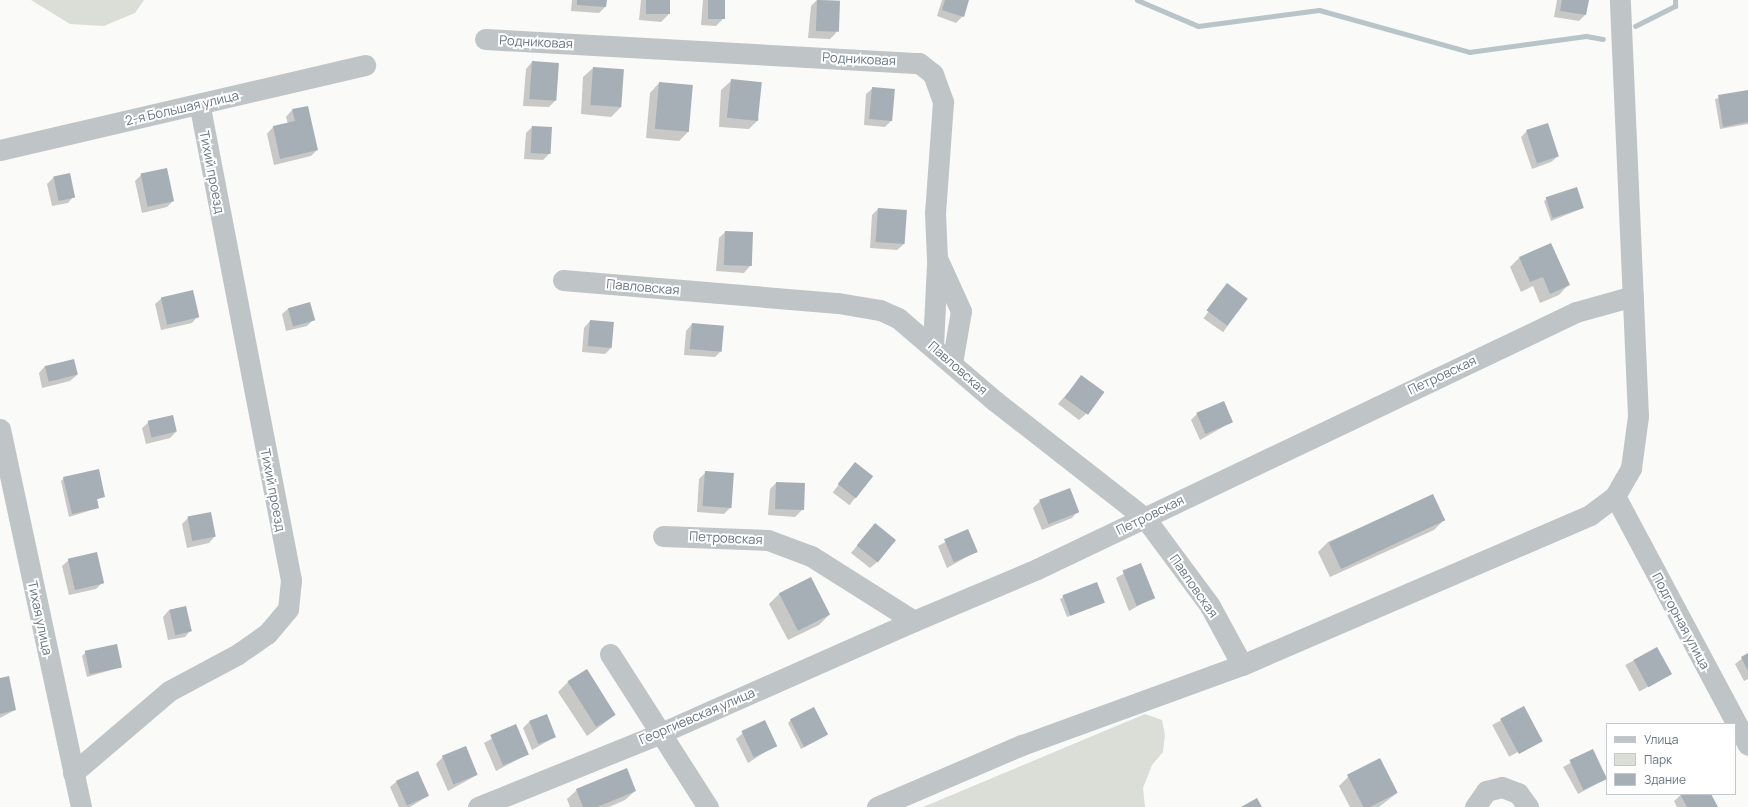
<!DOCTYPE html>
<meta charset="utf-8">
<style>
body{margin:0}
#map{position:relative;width:1748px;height:807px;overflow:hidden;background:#fafaf8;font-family:Manrope,sans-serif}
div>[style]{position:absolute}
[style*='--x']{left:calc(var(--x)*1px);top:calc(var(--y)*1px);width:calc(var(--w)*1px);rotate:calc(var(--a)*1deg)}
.green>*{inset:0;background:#daded7}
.shadow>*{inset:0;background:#0003;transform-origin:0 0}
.stream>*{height:5px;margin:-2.5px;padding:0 2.5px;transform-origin:2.5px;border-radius:2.5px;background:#b8c4c7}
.building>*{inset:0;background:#a6afb5;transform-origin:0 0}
.minor>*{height:21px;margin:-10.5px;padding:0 10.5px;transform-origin:10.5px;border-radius:10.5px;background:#bfc4c7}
span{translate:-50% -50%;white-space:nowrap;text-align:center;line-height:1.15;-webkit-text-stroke:4px #fff;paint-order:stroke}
.street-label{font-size:13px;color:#667681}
.legend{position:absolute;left:1606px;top:723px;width:130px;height:72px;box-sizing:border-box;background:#fff;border:1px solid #c2c8cd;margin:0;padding:5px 7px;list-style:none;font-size:12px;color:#667681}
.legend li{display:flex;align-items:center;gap:8px;height:20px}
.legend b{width:20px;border:1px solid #c2c8cd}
</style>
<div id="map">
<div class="green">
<i style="clip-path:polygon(31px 0,144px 0,135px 13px,104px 26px,70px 24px)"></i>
<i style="clip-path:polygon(1145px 714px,1162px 720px,1165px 735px,1163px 752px,1152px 765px,1143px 788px,1145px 807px,923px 807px)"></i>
</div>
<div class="shadow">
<i style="clip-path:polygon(572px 0,606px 0,605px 7px,599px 13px,571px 11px)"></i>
<i style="clip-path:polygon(641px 0,669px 0,668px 15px,661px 22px,639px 20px)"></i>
<i style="clip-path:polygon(703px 0,724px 0,722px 20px,716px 26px,701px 25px)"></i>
<i style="clip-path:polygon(817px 0,839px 1px,836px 33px,830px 39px,808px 38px,811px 6px)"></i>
<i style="clip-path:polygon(942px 0,968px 0,963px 16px,956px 23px,937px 16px)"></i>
<i style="clip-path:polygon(1557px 0,1588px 0,1585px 15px,1579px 21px,1554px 17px)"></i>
<i style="clip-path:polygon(532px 62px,558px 64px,555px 101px,549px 107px,523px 106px,526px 69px)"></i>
<i style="clip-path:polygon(593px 68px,621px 107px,611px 117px,581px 114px,583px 77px)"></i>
<i style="clip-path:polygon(731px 81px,759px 119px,749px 129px,719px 127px,721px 90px)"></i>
<i style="clip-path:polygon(659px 83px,689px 131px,679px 141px,646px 138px,650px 93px)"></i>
<i style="clip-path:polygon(873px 88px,891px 121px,885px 127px,864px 125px,866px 94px)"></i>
<i style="clip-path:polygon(1748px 91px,1748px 124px,1720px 129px,1715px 99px)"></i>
<i style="clip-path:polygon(292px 110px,317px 150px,311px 156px,274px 165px,267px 134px,273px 127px,288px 124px,286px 117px)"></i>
<i style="clip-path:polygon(532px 127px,549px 154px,543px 160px,524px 159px,526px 133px)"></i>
<i style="clip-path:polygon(1527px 131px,1558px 156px,1551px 162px,1532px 169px,1521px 137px)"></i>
<i style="clip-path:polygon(141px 175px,173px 201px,167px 207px,142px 213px,135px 181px)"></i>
<i style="clip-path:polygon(54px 177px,74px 196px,68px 203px,52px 206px,47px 184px)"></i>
<i style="clip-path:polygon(1547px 199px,1583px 208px,1551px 221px,1544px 201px)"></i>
<i style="clip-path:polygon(878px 209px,904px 244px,897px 250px,870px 248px,872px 215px)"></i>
<i style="clip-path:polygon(725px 232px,750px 266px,744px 273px,716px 271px,719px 238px)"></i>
<i style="clip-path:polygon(1519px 258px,1568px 285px,1559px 295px,1540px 303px,1533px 286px,1521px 292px,1510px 267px)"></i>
<i style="left:1227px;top:285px;width:24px;height:41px;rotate:35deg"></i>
<i style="clip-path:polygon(162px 298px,198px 316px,192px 323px,161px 330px,155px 304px)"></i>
<i style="clip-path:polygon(289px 308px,313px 320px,307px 326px,286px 331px,282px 314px)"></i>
<i style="clip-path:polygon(590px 321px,611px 348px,605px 354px,582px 352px,584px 328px)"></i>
<i style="clip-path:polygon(692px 324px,721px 351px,715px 357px,684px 355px,686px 331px)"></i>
<i style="clip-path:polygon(73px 360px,77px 375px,70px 381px,42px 388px,39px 373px,45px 366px)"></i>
<i style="clip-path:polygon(1082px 376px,1086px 414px,1079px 420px,1058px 404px)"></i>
<i style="clip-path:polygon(1198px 413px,1232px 422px,1200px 440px,1191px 420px)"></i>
<i style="clip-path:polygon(149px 422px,176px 432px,170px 438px,146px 444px,142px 428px)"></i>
<i style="left:855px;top:463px;width:21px;height:37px;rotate:37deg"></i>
<i style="clip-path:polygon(705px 473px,731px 507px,724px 514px,697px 512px,699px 479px)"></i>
<i style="clip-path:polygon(64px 478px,104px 496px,96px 500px,98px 508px,69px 517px,61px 481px)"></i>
<i style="clip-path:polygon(776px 483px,802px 510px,795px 517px,768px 515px,770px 489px)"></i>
<i style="clip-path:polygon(1432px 495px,1444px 520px,1434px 530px,1330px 577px,1318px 552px,1328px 542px)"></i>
<i style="clip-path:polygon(1040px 501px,1078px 511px,1072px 518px,1042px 530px,1033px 508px)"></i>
<i style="clip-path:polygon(188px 518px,215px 536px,209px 543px,187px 548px,182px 524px)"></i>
<i style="clip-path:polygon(875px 524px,877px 562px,870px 568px,851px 553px)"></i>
<i style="clip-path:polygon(968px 530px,977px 551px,947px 568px,938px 546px)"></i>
<i style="clip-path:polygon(69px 560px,103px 582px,96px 589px,69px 595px,62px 566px)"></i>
<i style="clip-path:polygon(1140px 564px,1154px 597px,1129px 611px,1116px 578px)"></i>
<i style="clip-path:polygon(810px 578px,829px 615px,819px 625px,788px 640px,769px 604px,779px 594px)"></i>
<i style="clip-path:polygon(1063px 597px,1104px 603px,1067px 617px,1060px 599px)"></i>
<i style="clip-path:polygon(185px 607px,191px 630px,185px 637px,168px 640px,163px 617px,169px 610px)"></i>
<i style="left:1657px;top:648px;width:30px;height:36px;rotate:62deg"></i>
<i style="clip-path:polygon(85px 653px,121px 667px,87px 677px,82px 656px)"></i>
<i style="clip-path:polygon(1748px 654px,1748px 679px,1744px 681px,1735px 664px)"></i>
<i style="clip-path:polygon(0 679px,15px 710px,0 718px)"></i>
<i style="clip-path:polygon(568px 682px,615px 715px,587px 736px,558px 692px)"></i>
<i style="left:1524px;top:708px;width:36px;height:36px;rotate:62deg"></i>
<i style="clip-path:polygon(791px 720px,827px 735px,801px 749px,788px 723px)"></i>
<i style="clip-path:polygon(530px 721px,555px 737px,532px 750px,523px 728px)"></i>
<i style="clip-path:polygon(516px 725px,528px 754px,496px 771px,484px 743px)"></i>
<i style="clip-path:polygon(743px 733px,776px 745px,748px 763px,736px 739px)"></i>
<i style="left:1592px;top:751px;width:31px;height:33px;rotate:61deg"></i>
<i style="clip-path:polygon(443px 757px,477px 775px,448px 791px,436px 764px)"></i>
<i style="clip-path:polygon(1349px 776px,1397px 793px,1379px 807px,1350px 807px,1339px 786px)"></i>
<i style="clip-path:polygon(397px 781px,428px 796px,410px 807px,399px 807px,390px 787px)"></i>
<i style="clip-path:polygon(577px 790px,635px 791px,625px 800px,609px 807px,570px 807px,567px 799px)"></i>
<i style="clip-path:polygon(1682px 794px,1710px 794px,1717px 807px,1677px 807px,1674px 801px)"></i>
</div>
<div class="stream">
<i style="--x:1137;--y:0;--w:66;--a:23.1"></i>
<i style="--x:1198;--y:26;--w:122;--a:-7.5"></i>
<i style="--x:1319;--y:10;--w:156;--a:15.6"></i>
<i style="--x:1469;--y:52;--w:118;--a:-7.8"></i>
<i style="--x:1586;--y:36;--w:17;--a:10"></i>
<i style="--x:1635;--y:26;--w:45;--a:-26.6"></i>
<i style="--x:1675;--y:6;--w:6;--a:-90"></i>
</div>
<div class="building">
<i style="clip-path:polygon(577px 0,607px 0,606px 7px,577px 5px)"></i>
<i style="left:646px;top:0;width:24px;height:14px"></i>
<i style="left:708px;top:0;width:17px;height:19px"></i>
<i style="left:817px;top:0;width:23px;height:31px;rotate:2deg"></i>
<i style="clip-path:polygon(945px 0,969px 0,964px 17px,942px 10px)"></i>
<i style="clip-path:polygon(1562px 0,1589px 0,1586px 15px,1560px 11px)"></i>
<i style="left:532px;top:61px;width:27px;height:38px;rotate:4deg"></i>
<i style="left:593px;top:67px;width:31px;height:38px;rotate:4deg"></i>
<i style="left:731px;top:79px;width:31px;height:39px;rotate:6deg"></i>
<i style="left:659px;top:82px;width:34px;height:47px;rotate:5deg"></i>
<i style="left:872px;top:87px;width:23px;height:32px;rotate:5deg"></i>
<i style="clip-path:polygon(1748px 90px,1748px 122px,1723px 127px,1718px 95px)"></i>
<i style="clip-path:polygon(308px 106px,318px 150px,280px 159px,273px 126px,295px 121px,292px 109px)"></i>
<i style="left:1548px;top:123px;width:35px;height:23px;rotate:72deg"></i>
<i style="left:532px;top:126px;width:20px;height:27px;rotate:3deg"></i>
<i style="left:167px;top:168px;width:34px;height:27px;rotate:78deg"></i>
<i style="left:70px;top:173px;width:25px;height:17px;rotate:78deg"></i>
<i style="left:1577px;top:187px;width:22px;height:33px;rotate:72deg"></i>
<i style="left:878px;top:208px;width:29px;height:34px;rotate:4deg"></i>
<i style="left:725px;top:231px;width:28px;height:34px;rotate:2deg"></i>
<i style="clip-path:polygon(1551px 243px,1570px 285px,1550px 294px,1543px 277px,1530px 282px,1519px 257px)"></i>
<i style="left:1227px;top:283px;width:26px;height:34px;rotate:37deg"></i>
<i style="left:193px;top:290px;width:28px;height:33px;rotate:77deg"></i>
<i style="left:310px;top:302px;width:19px;height:23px;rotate:74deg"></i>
<i style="left:590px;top:320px;width:24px;height:26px;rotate:5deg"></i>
<i style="left:692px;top:323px;width:32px;height:26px;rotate:5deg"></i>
<i style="left:74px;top:359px;width:16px;height:30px;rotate:76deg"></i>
<i style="left:1081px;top:375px;width:29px;height:28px;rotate:36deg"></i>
<i style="left:1224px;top:401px;width:23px;height:30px;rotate:67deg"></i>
<i style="left:173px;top:415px;width:17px;height:26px;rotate:77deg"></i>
<i style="left:855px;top:462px;width:23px;height:28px;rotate:38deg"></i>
<i style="clip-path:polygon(99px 469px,105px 497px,97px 499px,99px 508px,72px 514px,63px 477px)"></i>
<i style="left:705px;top:471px;width:29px;height:35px;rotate:4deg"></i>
<i style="left:776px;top:482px;width:29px;height:27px;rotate:2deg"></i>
<i style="left:1070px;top:488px;width:26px;height:33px;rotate:69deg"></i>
<i style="left:1433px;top:494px;width:29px;height:115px;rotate:65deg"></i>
<i style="left:211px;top:512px;width:25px;height:24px;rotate:79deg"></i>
<i style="left:875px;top:523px;width:27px;height:29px;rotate:39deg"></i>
<i style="left:968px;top:529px;width:25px;height:26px;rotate:67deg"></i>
<i style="left:97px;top:552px;width:32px;height:30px;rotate:77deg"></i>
<i style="left:1141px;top:563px;width:38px;height:20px;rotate:68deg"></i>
<i style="left:811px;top:577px;width:42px;height:36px;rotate:63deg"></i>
<i style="left:1097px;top:582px;width:22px;height:37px;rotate:69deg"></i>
<i style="left:186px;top:606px;width:26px;height:17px;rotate:77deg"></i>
<i style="left:117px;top:644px;width:24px;height:33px;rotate:78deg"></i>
<i style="left:1657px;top:647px;width:31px;height:27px;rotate:61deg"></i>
<i style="clip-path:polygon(1748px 653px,1748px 671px,1741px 657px)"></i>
<i style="left:587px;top:669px;width:54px;height:23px;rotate:58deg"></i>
<i style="clip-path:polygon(9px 676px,16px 710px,0 714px,0 678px)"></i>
<i style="left:1524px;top:706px;width:40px;height:27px;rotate:62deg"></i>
<i style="left:814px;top:707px;width:31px;height:27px;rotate:63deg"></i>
<i style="left:547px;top:714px;width:25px;height:19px;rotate:69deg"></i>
<i style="left:765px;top:720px;width:29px;height:26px;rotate:65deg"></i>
<i style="left:516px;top:724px;width:33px;height:28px;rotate:67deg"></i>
<i style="left:466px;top:746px;width:31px;height:26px;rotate:68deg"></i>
<i style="left:1593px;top:749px;width:33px;height:26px;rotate:65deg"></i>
<i style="left:1380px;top:758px;width:39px;height:37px;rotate:63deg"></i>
<i style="clip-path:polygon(627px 768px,636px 791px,597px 807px,583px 807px,576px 789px)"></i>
<i style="left:418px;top:771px;width:27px;height:24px;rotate:66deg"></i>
<i style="clip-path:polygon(1680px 794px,1711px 794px,1718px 807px,1687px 807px)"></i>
<i style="clip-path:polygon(1257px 798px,1262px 807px,1241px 807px)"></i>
</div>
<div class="minor">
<i style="--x:485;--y:39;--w:435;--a:3.2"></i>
<i style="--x:919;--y:63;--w:18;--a:38"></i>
<i style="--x:933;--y:74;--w:30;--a:70"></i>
<i style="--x:943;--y:102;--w:111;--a:94.1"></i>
<i style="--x:935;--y:213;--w:45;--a:87.5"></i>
<i style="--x:937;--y:258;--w:58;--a:65.6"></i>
<i style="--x:961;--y:311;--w:53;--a:99.8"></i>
<i style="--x:0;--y:150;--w:375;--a:-13.1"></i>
<i style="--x:563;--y:280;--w:276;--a:4.8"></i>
<i style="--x:838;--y:303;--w:43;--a:9.5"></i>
<i style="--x:880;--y:310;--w:20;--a:24"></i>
<i style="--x:898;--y:318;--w:128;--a:40.6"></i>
<i style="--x:995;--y:401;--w:190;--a:38"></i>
<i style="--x:1145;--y:518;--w:109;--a:53.5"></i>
<i style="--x:1210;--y:606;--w:67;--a:61.5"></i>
<i style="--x:933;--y:346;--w:83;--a:-87.2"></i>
<i style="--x:0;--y:429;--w:387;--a:77.9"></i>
<i style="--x:1615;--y:496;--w:282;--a:61.9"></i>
<i style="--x:663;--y:536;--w:105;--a:2.2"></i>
<i style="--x:768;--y:540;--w:46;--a:20.4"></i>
<i style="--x:811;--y:556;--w:122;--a:32.3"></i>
<i style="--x:914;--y:621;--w:134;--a:-22.9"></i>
<i style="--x:1037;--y:569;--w:597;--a:-25.49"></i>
<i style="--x:1576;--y:312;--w:59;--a:-15.7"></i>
<i style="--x:610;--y:654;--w:182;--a:57.4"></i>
<i style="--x:73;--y:773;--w:126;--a:-40.5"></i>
<i style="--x:169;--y:691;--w:78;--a:-28.2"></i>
<i style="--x:238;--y:654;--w:35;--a:-35"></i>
<i style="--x:267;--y:634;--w:33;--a:-50"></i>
<i style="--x:288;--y:609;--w:29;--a:-84"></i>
<i style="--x:291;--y:580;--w:485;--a:-100.9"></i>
<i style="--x:478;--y:807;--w:197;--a:-22"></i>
<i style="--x:661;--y:733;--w:277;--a:-23.9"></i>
<i style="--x:877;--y:807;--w:158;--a:-23.2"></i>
<i style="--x:1022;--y:745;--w:234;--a:-20"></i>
<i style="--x:1242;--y:665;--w:379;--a:-23.3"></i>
<i style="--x:1590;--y:515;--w:31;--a:-37"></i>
<i style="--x:1615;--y:496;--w:32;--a:-60"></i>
<i style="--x:1631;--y:468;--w:52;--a:-82.3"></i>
<i style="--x:1638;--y:416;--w:416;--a:-92.5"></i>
<i style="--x:1475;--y:807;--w:19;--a:-55"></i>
<i style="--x:1486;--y:791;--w:16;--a:-14"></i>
<i style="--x:1502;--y:787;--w:17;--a:21"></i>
<i style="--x:1518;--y:793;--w:17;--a:54"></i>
</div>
<div class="street-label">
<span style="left:536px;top:42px;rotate:3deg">Родниковая</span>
<span style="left:859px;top:59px;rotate:3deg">Родниковая</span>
<span style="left:182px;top:108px;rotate:-13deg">2-я Большая улица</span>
<span style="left:212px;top:172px;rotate:79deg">Тихий проезд</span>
<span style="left:643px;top:287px;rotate:5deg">Павловская</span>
<span style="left:958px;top:368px;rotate:41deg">Павловская</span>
<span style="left:1442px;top:375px;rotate:-25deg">Петровская</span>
<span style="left:273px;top:490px;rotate:79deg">Тихий проезд</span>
<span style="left:1150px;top:515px;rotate:-26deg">Петровская</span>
<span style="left:726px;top:538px;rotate:3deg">Петровская</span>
<span style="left:1194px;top:586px;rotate:55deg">Павловская</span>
<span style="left:40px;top:618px;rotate:78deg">Тихая улица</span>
<span style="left:1681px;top:621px;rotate:62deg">Подгорная улица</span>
<span style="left:697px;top:716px;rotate:-23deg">Георгиевская улица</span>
</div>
<ul class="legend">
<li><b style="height:5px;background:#bfc4c7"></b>Улица</li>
<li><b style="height:11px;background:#daded7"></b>Парк</li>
<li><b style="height:11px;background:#a6afb5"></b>Здание</li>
</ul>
</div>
